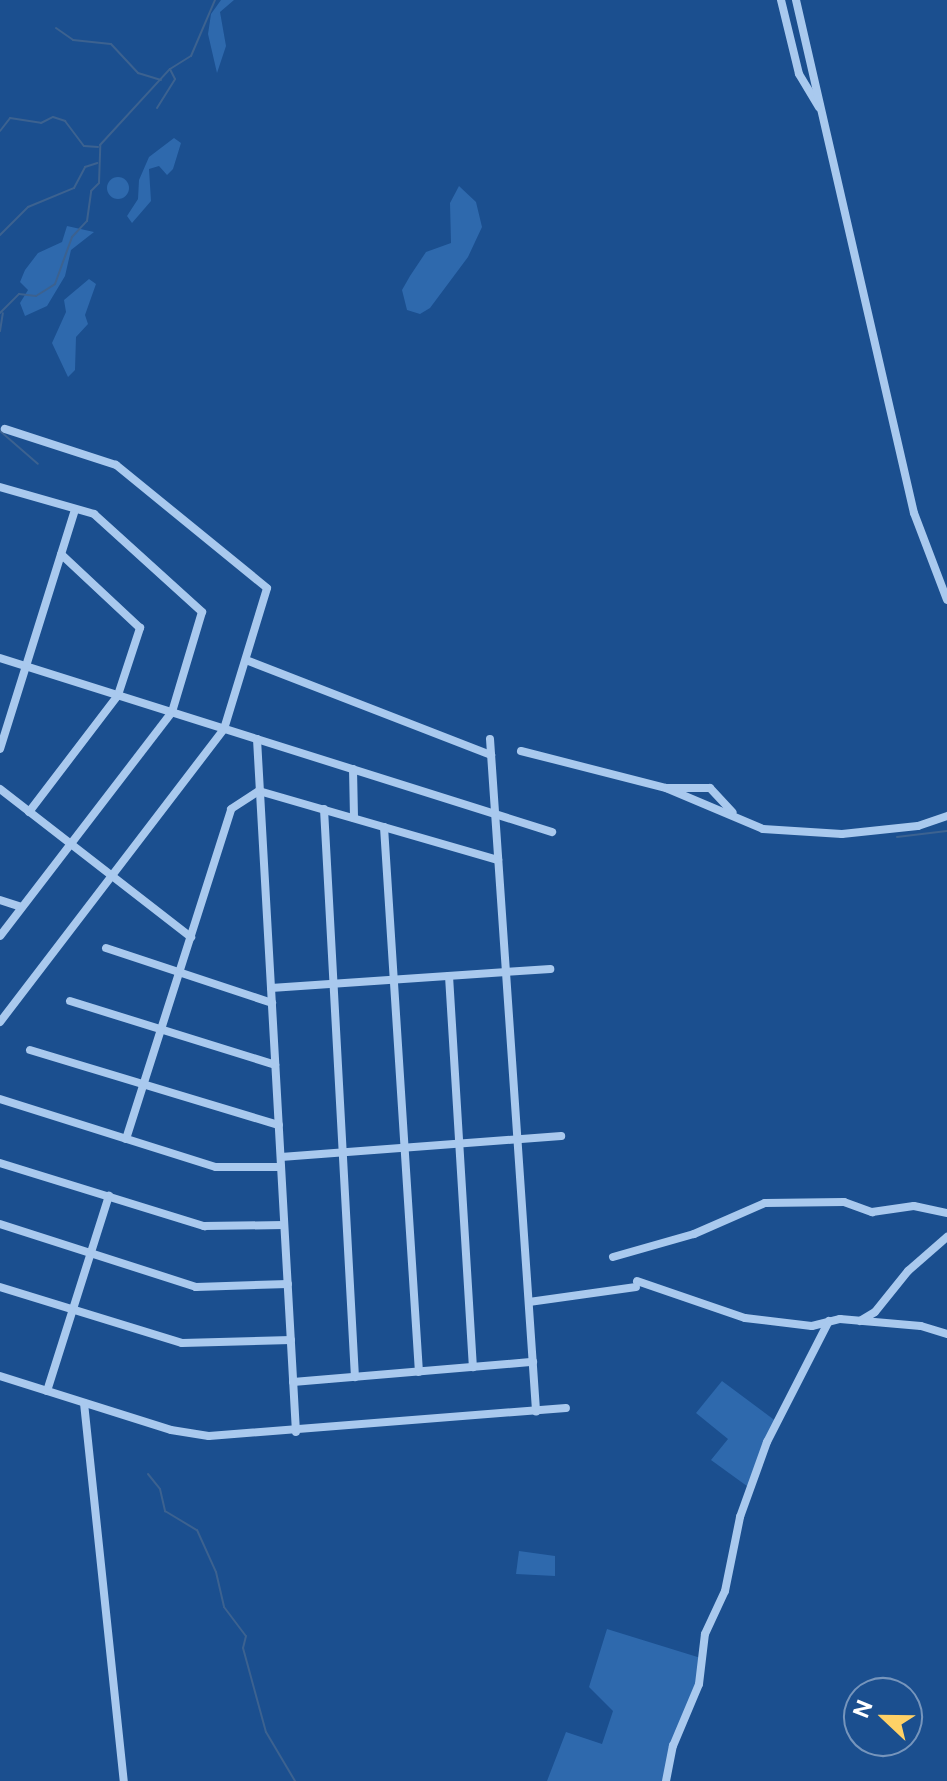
<!DOCTYPE html>
<style>
body{margin:0}
#map{position:relative;width:947px;height:1781px;overflow:hidden;background:#1b4f8f;font-family:"Public Sans",sans-serif}
div>[style]{position:absolute}
[style*='--x']{left:calc(var(--x)*1px);top:calc(var(--y)*1px);width:calc(var(--w)*1px);rotate:calc(var(--a)*1deg)}
.green>*{inset:0;background:#2e69ad}
.round{border-radius:50%}
.stream>*{height:2px;margin:-1px;padding:0 1px;transform-origin:1px;border-radius:1px;background:#3c6290}
.minor>*{height:8px;margin:-4px;padding:0 4px;transform-origin:4px;border-radius:4px;background:#a9c9ee}
span{translate:-50% -50%;white-space:nowrap;text-align:center;line-height:1.15;-webkit-text-stroke:8px #1b4f8f;paint-order:stroke}
.north{position:absolute;left:843px;top:1677px;width:80px;height:80px;box-sizing:border-box;background:#1b4f8f;border:2px solid #7695bc;border-radius:50%;rotate:292deg;font-size:22px;font-weight:700;line-height:32px;text-align:center;color:#fff}
.north::after{content:'';display:block;margin:auto;width:28px;height:36px;background:#ffd166;clip-path:polygon(50% 0,100% 100%,50% 72%,0 100%)}
</style>
<div id="map">
<div class="green">
<i style="clip-path:polygon(221px 0,234px 0,220px 12px,226px 46px,217px 73px,208px 34px,211px 14px)"></i>
<i style="clip-path:polygon(174px 138px,181px 143px,173px 169px,167px 175px,159px 166px,149px 169px,151px 201px,132px 223px,127px 216px,138px 199px,139px 180px,149px 157px)"></i>
<i class="round" style="left:107px;top:177px;width:22px;height:22px"></i>
<i style="clip-path:polygon(459px 186px,476px 202px,482px 227px,468px 257px,430px 308px,420px 314px,407px 310px,402px 290px,410px 276px,426px 252px,451px 243px,450px 203px)"></i>
<i style="clip-path:polygon(67px 226px,94px 232px,71px 250px,65px 276px,47px 306px,25px 316px,20px 303px,28px 290px,20px 282px,25px 270px,38px 253px,62px 242px)"></i>
<i style="clip-path:polygon(89px 279px,96px 284px,85px 315px,88px 324px,76px 337px,75px 370px,68px 377px,52px 343px,66px 312px,64px 300px)"></i>
<i style="clip-path:polygon(722px 1381px,777px 1422px,751px 1489px,711px 1460px,728px 1439px,696px 1413px)"></i>
<i style="clip-path:polygon(519px 1551px,555px 1556px,555px 1576px,516px 1574px)"></i>
<i style="clip-path:polygon(607px 1629px,704px 1659px,666px 1781px,547px 1781px,566px 1732px,602px 1744px,613px 1711px,589px 1687px)"></i>
</div>
<div class="stream">
<i style="--x:56;--y:28;--w:21;--a:35"></i>
<i style="--x:73;--y:40;--w:38;--a:6"></i>
<i style="--x:111;--y:44;--w:40;--a:47"></i>
<i style="--x:138;--y:73;--w:24;--a:17"></i>
<i style="--x:157;--y:108;--w:34;--a:-58"></i>
<i style="--x:175;--y:79;--w:11;--a:-117"></i>
<i style="--x:0;--y:131;--w:16;--a:-52"></i>
<i style="--x:10;--y:118;--w:31;--a:9"></i>
<i style="--x:41;--y:123;--w:13;--a:-27"></i>
<i style="--x:53;--y:117;--w:13;--a:18"></i>
<i style="--x:65;--y:121;--w:31;--a:53"></i>
<i style="--x:84;--y:146;--w:14;--a:4"></i>
<i style="--x:0;--y:235;--w:40;--a:-45"></i>
<i style="--x:28;--y:207;--w:50;--a:-22.4"></i>
<i style="--x:74;--y:188;--w:24;--a:-62"></i>
<i style="--x:85;--y:167;--w:13;--a:-18"></i>
<i style="--x:0;--y:313;--w:27;--a:-45"></i>
<i style="--x:19;--y:294;--w:17;--a:7"></i>
<i style="--x:36;--y:296;--w:22;--a:-32"></i>
<i style="--x:55;--y:284;--w:50;--a:-70.1"></i>
<i style="--x:72;--y:237;--w:22;--a:-47"></i>
<i style="--x:87;--y:221;--w:30;--a:-82"></i>
<i style="--x:91;--y:191;--w:11;--a:-45"></i>
<i style="--x:99;--y:183;--w:38;--a:-88"></i>
<i style="--x:100;--y:145;--w:103;--a:-47.4"></i>
<i style="--x:170;--y:69;--w:25;--a:-32"></i>
<i style="--x:191;--y:56;--w:61;--a:-66.8"></i>
<i style="--x:0;--y:331;--w:18;--a:-81"></i>
<i style="--x:0;--y:431;--w:50;--a:41"></i>
<i style="--x:897;--y:837;--w:50;--a:-6.8"></i>
<i style="--x:148;--y:1474;--w:19;--a:51"></i>
<i style="--x:160;--y:1489;--w:23;--a:77"></i>
<i style="--x:165;--y:1511;--w:37;--a:31"></i>
<i style="--x:197;--y:1530;--w:46;--a:65.7"></i>
<i style="--x:216;--y:1572;--w:36;--a:77"></i>
<i style="--x:224;--y:1607;--w:36;--a:53"></i>
<i style="--x:246;--y:1636;--w:12;--a:104"></i>
<i style="--x:243;--y:1648;--w:87;--a:74.7"></i>
<i style="--x:266;--y:1732;--w:57;--a:59.4"></i>
</div>
<div class="minor">
<i style="--x:781;--y:0;--w:76;--a:76.3"></i>
<i style="--x:799;--y:74;--w:39;--a:59"></i>
<i style="--x:796;--y:0;--w:526;--a:77.05"></i>
<i style="--x:914;--y:513;--w:93;--a:69.2"></i>
<i style="--x:0;--y:487;--w:98;--a:16"></i>
<i style="--x:94;--y:514;--w:146;--a:42.2"></i>
<i style="--x:202;--y:612;--w:104;--a:106.7"></i>
<i style="--x:172;--y:712;--w:282;--a:127.5"></i>
<i style="--x:0;--y:658;--w:579;--a:17.5"></i>
<i style="--x:246;--y:660;--w:263;--a:21.2"></i>
<i style="--x:257;--y:739;--w:694;--a:86.78"></i>
<i style="--x:490;--y:739;--w:674;--a:86.08"></i>
<i style="--x:0;--y:749;--w:251;--a:-72.6"></i>
<i style="--x:521;--y:751;--w:150;--a:14.3"></i>
<i style="--x:666;--y:788;--w:105;--a:22.9"></i>
<i style="--x:763;--y:829;--w:79;--a:3.6"></i>
<i style="--x:842;--y:834;--w:76;--a:-6"></i>
<i style="--x:918;--y:826;--w:31;--a:-19"></i>
<i style="--x:353;--y:769;--w:49;--a:88.8"></i>
<i style="--x:668;--y:788;--w:42;--a:0"></i>
<i style="--x:710;--y:788;--w:33;--a:47"></i>
<i style="--x:0;--y:789;--w:242;--a:37.8"></i>
<i style="--x:324;--y:809;--w:569;--a:86.88"></i>
<i style="--x:29;--y:812;--w:147;--a:-52.7"></i>
<i style="--x:118;--y:695;--w:71;--a:-71.8"></i>
<i style="--x:140;--y:628;--w:108;--a:-136.9"></i>
<i style="--x:384;--y:827;--w:546;--a:86.33"></i>
<i style="--x:0;--y:900;--w:23;--a:18"></i>
<i style="--x:106;--y:948;--w:175;--a:18.3"></i>
<i style="--x:449;--y:976;--w:392;--a:86.5"></i>
<i style="--x:271;--y:988;--w:280;--a:-3.9"></i>
<i style="--x:70;--y:1001;--w:215;--a:17.3"></i>
<i style="--x:0;--y:1022;--w:369;--a:-52.6"></i>
<i style="--x:224;--y:729;--w:147;--a:-73"></i>
<i style="--x:267;--y:588;--w:195;--a:-140.8"></i>
<i style="--x:116;--y:465;--w:117;--a:-162"></i>
<i style="--x:30;--y:1050;--w:260;--a:16.8"></i>
<i style="--x:0;--y:1099;--w:226;--a:17.5"></i>
<i style="--x:216;--y:1167;--w:65;--a:0"></i>
<i style="--x:126;--y:1139;--w:346;--a:-72.3"></i>
<i style="--x:231;--y:809;--w:33;--a:-33"></i>
<i style="--x:259;--y:791;--w:249;--a:16.1"></i>
<i style="--x:281;--y:1157;--w:281;--a:-4.3"></i>
<i style="--x:0;--y:1163;--w:214;--a:17.2"></i>
<i style="--x:204;--y:1226;--w:80;--a:-0.7"></i>
<i style="--x:0;--y:1224;--w:206;--a:17.8"></i>
<i style="--x:196;--y:1287;--w:92;--a:-1.9"></i>
<i style="--x:613;--y:1257;--w:84;--a:-15.9"></i>
<i style="--x:694;--y:1234;--w:77;--a:-23.6"></i>
<i style="--x:765;--y:1203;--w:79;--a:-0.7"></i>
<i style="--x:844;--y:1202;--w:30;--a:20"></i>
<i style="--x:872;--y:1212;--w:42;--a:-8.1"></i>
<i style="--x:914;--y:1206;--w:34;--a:12"></i>
<i style="--x:637;--y:1281;--w:114;--a:18.9"></i>
<i style="--x:745;--y:1318;--w:67;--a:6.8"></i>
<i style="--x:812;--y:1326;--w:29;--a:-14"></i>
<i style="--x:840;--y:1319;--w:81;--a:4.9"></i>
<i style="--x:921;--y:1326;--w:27;--a:17"></i>
<i style="--x:0;--y:1287;--w:190;--a:17.1"></i>
<i style="--x:182;--y:1343;--w:109;--a:-1.6"></i>
<i style="--x:529;--y:1302;--w:108;--a:-8"></i>
<i style="--x:860;--y:1321;--w:17;--a:-31"></i>
<i style="--x:875;--y:1312;--w:53;--a:-51.2"></i>
<i style="--x:908;--y:1271;--w:52;--a:-41.1"></i>
<i style="--x:0;--y:1376;--w:179;--a:17.5"></i>
<i style="--x:171;--y:1430;--w:38;--a:9"></i>
<i style="--x:209;--y:1436;--w:358;--a:-4.5"></i>
<i style="--x:293;--y:1382;--w:241;--a:-4.8"></i>
<i style="--x:47;--y:1391;--w:205;--a:-72.4"></i>
<i style="--x:84;--y:1403;--w:380;--a:84"></i>
<i style="--x:666;--y:1781;--w:36;--a:-79"></i>
<i style="--x:673;--y:1746;--w:67;--a:-67.2"></i>
<i style="--x:699;--y:1684;--w:50;--a:-83.2"></i>
<i style="--x:705;--y:1634;--w:47;--a:-65.1"></i>
<i style="--x:725;--y:1591;--w:76;--a:-78.5"></i>
<i style="--x:740;--y:1517;--w:80;--a:-70.2"></i>
<i style="--x:767;--y:1442;--w:136;--a:-62.9"></i>
</div>
<div class="north">N</div>
</div>
